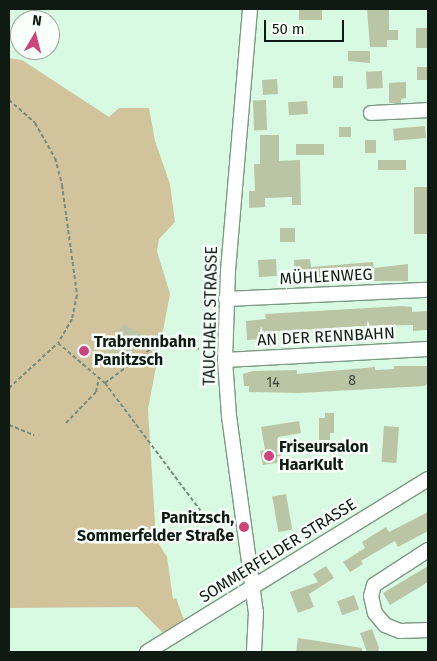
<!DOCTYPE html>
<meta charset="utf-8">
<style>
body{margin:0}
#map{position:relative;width:437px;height:661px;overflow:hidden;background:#d9fae2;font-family:"Fira Sans",sans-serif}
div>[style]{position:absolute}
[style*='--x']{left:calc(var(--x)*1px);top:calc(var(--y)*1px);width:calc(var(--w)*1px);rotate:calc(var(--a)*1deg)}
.green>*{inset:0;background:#d1c49c}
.building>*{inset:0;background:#b9c5a4;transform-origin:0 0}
.path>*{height:2px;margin-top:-1px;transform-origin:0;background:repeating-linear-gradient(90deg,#768c7c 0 4px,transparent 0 6.5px)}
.roads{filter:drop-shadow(1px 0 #7b9984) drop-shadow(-1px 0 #7b9984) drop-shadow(0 1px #7b9984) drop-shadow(0 -1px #7b9984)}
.minor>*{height:14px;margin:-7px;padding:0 7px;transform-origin:7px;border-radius:7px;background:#fff}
.dots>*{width:14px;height:14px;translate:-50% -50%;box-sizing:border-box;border:2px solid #f9fffa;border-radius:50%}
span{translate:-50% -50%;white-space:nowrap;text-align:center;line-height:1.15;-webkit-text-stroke:5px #f9fffa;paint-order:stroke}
.number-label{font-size:14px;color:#394536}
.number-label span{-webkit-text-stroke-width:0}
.street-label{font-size:16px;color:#0e1a12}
.poi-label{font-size:16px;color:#0e1a12;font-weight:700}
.left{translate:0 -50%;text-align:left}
.right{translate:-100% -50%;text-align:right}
.frame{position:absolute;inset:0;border:10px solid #0e1a12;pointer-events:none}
.north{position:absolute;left:10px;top:10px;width:50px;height:50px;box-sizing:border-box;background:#f9fffa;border:1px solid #9ba39d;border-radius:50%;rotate:8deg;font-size:14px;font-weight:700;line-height:20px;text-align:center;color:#0e1a12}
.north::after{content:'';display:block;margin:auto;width:18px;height:22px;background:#ce447a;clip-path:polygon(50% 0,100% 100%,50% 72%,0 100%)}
.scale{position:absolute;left:264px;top:20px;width:80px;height:22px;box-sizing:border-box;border:2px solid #0e1a12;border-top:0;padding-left:6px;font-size:15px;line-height:18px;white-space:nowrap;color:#0e1a12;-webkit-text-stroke:4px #f9fffa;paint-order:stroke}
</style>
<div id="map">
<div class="green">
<i style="clip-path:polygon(9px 58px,22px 60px,109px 117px,119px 108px,149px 108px,155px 141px,170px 184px,175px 222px,159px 239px,157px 251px,170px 294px,148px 409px,156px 539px,167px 557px,173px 599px,176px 598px,184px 620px,166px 636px,137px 607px,9px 608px)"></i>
</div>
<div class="building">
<i style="left:299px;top:9px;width:23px;height:11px"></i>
<i style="clip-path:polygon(367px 9px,389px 9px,389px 30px,398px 30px,398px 40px,387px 40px,387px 47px,370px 47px)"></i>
<i style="left:416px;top:28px;width:12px;height:20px"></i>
<i style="clip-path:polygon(348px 51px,370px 51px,370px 63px,348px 61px)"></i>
<i style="left:417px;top:67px;width:11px;height:13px"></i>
<i style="left:382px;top:71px;width:17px;height:16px;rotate:87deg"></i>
<i style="left:333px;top:76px;width:10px;height:12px"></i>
<i style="left:277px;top:79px;width:15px;height:15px;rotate:86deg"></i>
<i style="clip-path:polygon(406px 82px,406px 98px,401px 99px,401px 103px,389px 103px,389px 83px)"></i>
<i style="left:266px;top:100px;width:30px;height:13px;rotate:88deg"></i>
<i style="left:307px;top:101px;width:13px;height:19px;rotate:86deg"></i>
<i style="left:425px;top:126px;width:12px;height:32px;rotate:85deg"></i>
<i style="left:339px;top:127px;width:12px;height:10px"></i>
<i style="clip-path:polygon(260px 135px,279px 135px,279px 161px,300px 160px,301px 205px,292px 205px,292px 197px,265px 198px,265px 207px,249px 208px,249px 191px,255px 191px,254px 164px,260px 164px)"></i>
<i style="left:365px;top:140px;width:11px;height:13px"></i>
<i style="left:324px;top:144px;width:11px;height:28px;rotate:90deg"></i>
<i style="left:378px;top:160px;width:28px;height:10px"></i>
<i style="left:428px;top:187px;width:47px;height:14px;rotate:90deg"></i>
<i style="left:280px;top:228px;width:15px;height:14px"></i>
<i style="left:276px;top:259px;width:17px;height:18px;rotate:87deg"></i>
<i style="clip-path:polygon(310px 259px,311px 267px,373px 262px,374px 268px,408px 264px,408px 281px,351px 281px,324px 285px,323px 277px,295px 279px,294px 260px)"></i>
<i style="clip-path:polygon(402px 306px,412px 307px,412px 312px,428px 311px,428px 330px,413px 331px,413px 325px,364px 326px,266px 332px,267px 339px,247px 340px,246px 321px,266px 319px,265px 314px)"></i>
<i style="left:123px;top:324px;width:22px;height:37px;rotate:27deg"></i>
<i style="clip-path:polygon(394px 366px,428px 366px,428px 382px,425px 386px,299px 393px,249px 392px,249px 386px,244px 386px,243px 374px,253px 371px,297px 370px,297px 374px,375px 367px,375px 370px,394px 369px)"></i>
<i style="clip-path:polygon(325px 413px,334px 413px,334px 433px,330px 433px,330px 440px,319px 440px,319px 418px,325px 418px)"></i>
<i style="clip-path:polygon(299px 421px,301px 433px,278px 437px,282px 462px,263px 465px,260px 451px,265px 450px,261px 427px)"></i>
<i style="left:384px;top:426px;width:15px;height:36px;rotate:4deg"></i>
<i style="left:286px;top:494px;width:36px;height:14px;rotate:80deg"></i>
<i style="clip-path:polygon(428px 512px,428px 531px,398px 547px,395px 541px,361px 561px,363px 564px,350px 572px,343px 562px,365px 548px,362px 542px,386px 527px,389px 532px)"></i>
<i style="clip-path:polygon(326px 566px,334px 578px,309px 594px,314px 607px,298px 613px,290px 592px,318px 582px,313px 574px)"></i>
<i style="clip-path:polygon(428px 566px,428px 582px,390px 605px,383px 593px)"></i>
<i style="left:354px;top:595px;width:15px;height:18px;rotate:70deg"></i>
<i style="clip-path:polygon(372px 629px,379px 648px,378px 652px,367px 652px,360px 633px)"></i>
<i style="clip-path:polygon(298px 638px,362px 648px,362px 652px,296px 652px)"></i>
</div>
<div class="path">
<i style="--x:9;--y:100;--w:35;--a:41"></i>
<i style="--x:35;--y:123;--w:40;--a:60.3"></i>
<i style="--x:55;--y:158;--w:28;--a:75"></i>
<i style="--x:62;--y:185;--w:111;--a:82.2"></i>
<i style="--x:77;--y:295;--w:25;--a:102"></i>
<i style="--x:72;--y:319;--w:28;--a:120"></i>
<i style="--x:58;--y:343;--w:62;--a:40.4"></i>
<i style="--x:105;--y:383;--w:159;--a:53.2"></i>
<i style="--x:105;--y:383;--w:64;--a:-36.7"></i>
<i style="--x:156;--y:345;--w:56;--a:5.1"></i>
<i style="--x:9;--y:388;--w:65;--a:-42.5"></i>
<i style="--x:66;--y:423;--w:43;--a:-45.9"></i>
<i style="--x:96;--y:392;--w:14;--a:-78"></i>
<i style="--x:9;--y:425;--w:27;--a:22"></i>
</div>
<div class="roads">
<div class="minor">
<i style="--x:250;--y:9;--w:263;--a:94.8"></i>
<i style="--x:228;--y:271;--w:89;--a:91.9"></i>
<i style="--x:225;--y:360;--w:56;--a:85.9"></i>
<i style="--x:229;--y:416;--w:198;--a:82.2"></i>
<i style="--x:256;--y:612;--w:40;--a:92.9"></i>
<i style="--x:371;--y:113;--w:57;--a:-3"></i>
<i style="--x:226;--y:299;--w:202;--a:-2.6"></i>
<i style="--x:225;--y:360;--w:203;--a:-3.1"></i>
<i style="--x:428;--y:550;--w:64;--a:147.1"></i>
<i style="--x:374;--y:585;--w:11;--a:105"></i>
<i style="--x:371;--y:596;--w:17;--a:77"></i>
<i style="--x:375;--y:613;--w:16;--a:50"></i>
<i style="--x:385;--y:625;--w:16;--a:22"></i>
<i style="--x:400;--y:631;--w:28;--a:-2"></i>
<i style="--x:147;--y:652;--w:330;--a:-31.6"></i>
</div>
</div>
<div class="dots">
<i style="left:84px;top:351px;background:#ce447a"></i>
<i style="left:269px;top:456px;background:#ce447a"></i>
<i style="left:244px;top:527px;background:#ce447a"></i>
</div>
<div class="number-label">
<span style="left:352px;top:381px">8</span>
<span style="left:273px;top:383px">14</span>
</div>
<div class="street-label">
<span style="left:326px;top:277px;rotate:-3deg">MÜHLENWEG</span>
<span style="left:211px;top:316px;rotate:-89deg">TAUCHAER STRASSE</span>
<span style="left:326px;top:337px;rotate:-3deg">AN DER RENNBAHN</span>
<span style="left:278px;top:551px;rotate:-32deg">SOMMERFELDER STRASSE</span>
</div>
<div class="poi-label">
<span class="left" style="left:94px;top:351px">Trabrennbahn<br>Panitzsch</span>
<span class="left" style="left:279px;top:456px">Friseursalon<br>HaarKult</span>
<span class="right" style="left:234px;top:527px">Panitzsch,<br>Sommerfelder Straße</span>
</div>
<div class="frame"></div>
<div class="north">N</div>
<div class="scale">50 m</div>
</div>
